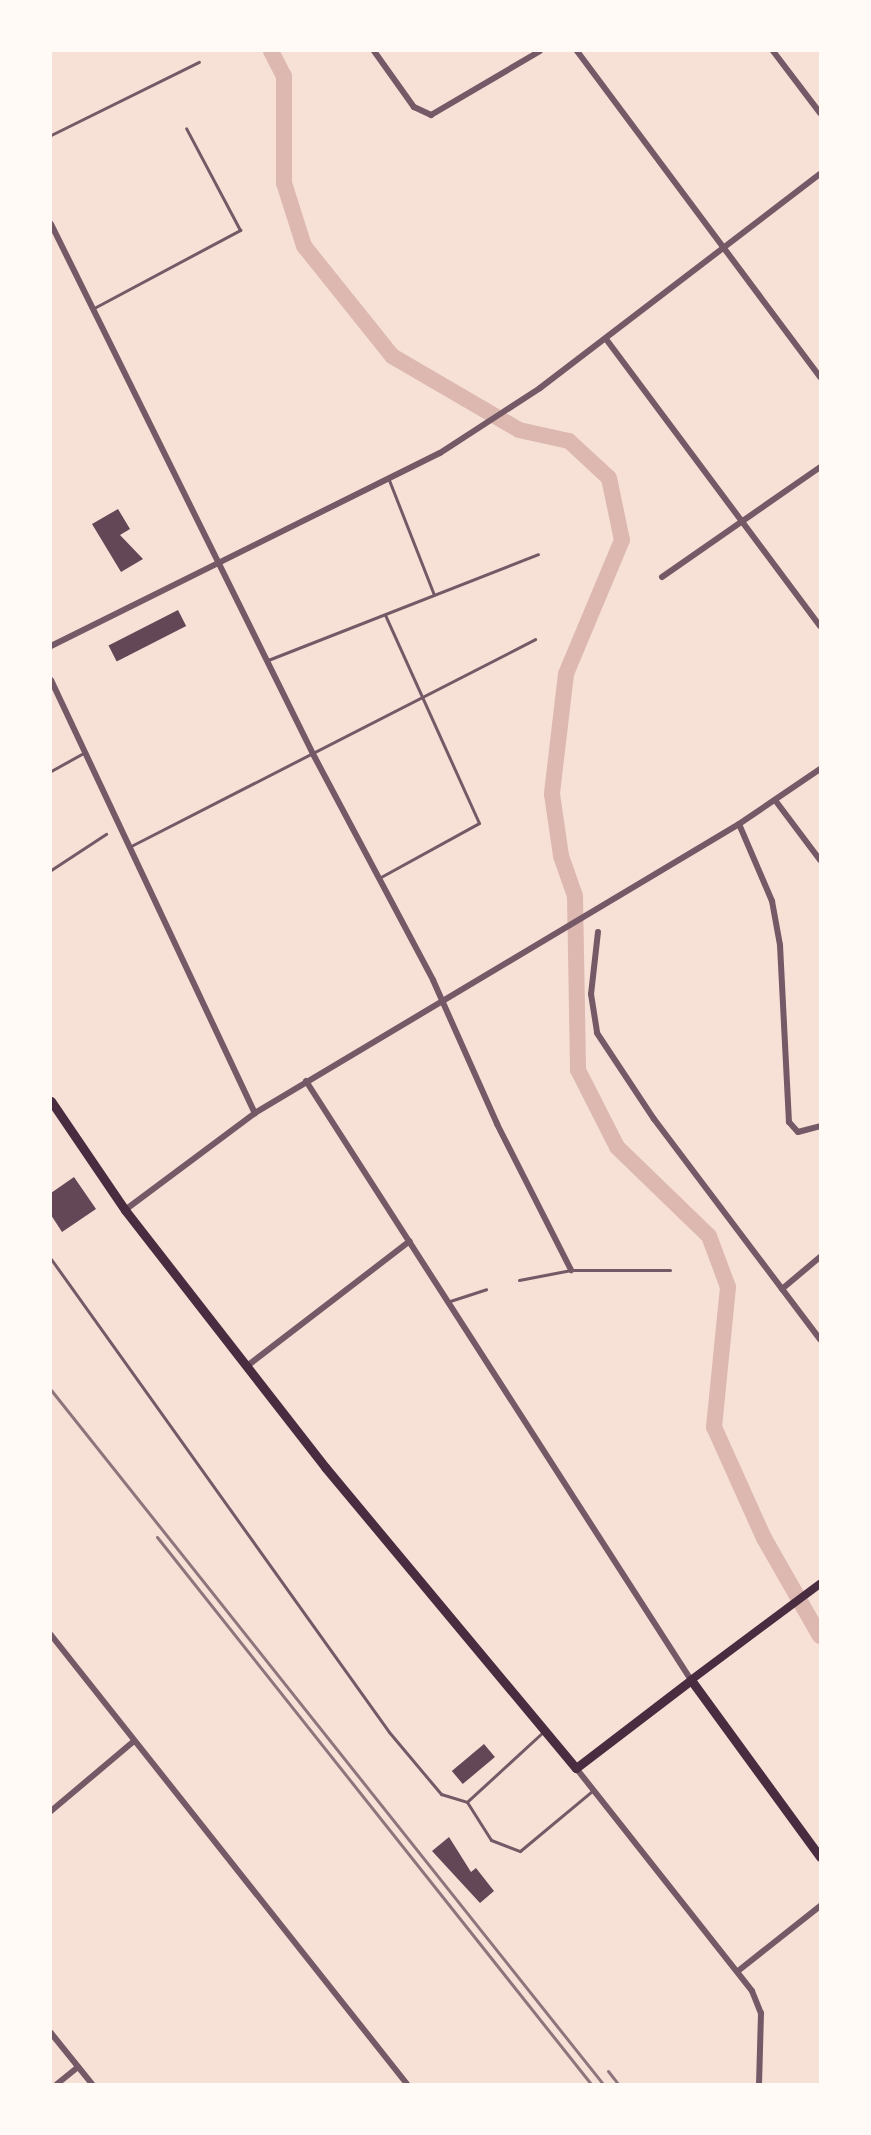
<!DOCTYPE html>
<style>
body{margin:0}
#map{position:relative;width:871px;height:2135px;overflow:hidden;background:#f7e1d7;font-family:Roboto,sans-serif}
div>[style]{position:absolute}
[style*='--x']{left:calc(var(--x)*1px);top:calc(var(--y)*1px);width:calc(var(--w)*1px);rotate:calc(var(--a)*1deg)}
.river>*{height:16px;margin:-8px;padding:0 8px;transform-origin:8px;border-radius:8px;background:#dcb8b0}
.building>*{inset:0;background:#644757;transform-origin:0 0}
.service>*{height:3px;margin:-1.5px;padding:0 1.5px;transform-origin:1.5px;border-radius:1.5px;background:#755966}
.minor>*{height:6px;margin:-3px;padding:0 3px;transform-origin:3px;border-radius:3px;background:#755966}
.secondary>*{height:8px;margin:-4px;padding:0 4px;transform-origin:4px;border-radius:4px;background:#4a2c40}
.primary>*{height:9px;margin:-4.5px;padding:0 4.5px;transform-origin:4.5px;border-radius:4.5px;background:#4a2c40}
.rail>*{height:3px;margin:-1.5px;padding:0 1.5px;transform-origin:1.5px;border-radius:1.5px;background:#8f747c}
span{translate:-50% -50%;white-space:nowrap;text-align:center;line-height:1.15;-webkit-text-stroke:6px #fffaf5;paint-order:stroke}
.frame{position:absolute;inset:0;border:52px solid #fffaf5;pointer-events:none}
</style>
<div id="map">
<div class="river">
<i style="--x:271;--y:51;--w:28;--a:63"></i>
<i style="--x:284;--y:76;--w:107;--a:90"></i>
<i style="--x:284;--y:183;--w:66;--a:72.4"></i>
<i style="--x:304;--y:246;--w:141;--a:51.3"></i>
<i style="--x:392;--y:356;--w:147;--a:30.2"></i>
<i style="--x:519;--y:430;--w:51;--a:12.4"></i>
<i style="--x:569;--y:441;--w:54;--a:42.8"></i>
<i style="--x:609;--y:478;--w:63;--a:78.2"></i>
<i style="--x:622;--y:540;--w:145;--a:112.7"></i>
<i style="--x:566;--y:674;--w:121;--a:96.7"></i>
<i style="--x:552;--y:794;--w:63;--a:81.7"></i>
<i style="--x:561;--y:856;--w:42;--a:70.7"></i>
<i style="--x:575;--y:896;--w:174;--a:89"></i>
<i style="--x:578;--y:1070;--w:86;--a:63.1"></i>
<i style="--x:617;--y:1147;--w:128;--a:44.1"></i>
<i style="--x:709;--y:1236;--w:54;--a:69.6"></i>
<i style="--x:728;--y:1287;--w:141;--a:95.7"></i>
<i style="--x:714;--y:1427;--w:122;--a:65.8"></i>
<i style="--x:764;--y:1538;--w:113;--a:60.3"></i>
</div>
<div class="building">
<i style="clip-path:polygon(118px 509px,130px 529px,120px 535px,143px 559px,121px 572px,92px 524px)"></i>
<i style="left:178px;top:610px;width:18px;height:78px;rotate:63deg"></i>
<i style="clip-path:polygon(74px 1177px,96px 1209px,62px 1232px,51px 1215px,51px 1193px)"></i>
<i style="left:484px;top:1744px;width:17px;height:42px;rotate:50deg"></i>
<i style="clip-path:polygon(449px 1837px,471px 1872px,476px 1868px,494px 1891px,480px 1903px,432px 1851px)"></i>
</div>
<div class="service">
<i style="--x:51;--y:135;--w:165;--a:-26.3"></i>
<i style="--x:94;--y:308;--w:166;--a:-28.1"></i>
<i style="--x:240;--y:230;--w:115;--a:-117.9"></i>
<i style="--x:389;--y:480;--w:123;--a:68.6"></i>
<i style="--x:268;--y:660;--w:290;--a:-21.4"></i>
<i style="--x:51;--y:771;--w:37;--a:-29"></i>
<i style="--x:131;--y:846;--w:454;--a:-27.1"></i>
<i style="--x:51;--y:870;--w:66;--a:-33.2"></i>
<i style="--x:379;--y:878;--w:114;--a:-28.8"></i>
<i style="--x:479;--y:823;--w:228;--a:-114.3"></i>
<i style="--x:51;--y:1259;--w:581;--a:54.45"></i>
<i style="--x:389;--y:1732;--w:81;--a:50"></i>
<i style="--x:441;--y:1794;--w:27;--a:17"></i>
<i style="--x:519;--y:1280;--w:53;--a:-10.9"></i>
<i style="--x:571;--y:1270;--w:99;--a:0"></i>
<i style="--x:450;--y:1301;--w:38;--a:-18"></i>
<i style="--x:543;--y:1732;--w:103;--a:137.4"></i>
<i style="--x:467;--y:1802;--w:45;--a:57.7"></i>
<i style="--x:491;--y:1840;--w:31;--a:21"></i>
<i style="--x:520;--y:1851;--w:94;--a:-39.8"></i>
</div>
<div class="minor">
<i style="--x:374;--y:51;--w:69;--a:54.5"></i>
<i style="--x:414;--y:107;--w:19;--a:25"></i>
<i style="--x:431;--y:115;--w:126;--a:-30.4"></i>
<i style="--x:577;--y:51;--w:407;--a:53.3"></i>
<i style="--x:773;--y:51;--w:78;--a:52.8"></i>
<i style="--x:51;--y:224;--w:591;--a:63.69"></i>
<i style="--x:313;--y:754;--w:256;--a:62"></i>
<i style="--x:433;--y:980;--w:158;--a:66"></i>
<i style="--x:497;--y:1124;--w:164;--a:63.1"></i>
<i style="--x:606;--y:339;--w:358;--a:53.3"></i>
<i style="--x:662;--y:577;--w:193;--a:-34.8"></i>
<i style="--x:51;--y:646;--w:434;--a:-26.4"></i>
<i style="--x:440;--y:453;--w:119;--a:-33"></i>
<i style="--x:540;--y:388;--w:352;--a:-37.4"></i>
<i style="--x:51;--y:680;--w:479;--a:64.8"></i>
<i style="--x:775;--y:800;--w:75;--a:53.1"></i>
<i style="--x:739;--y:824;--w:84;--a:66.8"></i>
<i style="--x:772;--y:901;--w:45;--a:79.7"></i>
<i style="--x:780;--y:945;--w:177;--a:87.1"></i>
<i style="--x:789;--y:1122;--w:13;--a:48"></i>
<i style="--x:798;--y:1132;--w:23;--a:-15"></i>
<i style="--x:598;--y:932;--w:62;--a:96.4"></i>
<i style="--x:591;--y:994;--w:39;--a:81"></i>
<i style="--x:597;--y:1033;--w:103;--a:56.5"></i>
<i style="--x:654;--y:1119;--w:276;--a:53"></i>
<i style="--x:306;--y:1081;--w:712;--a:57.27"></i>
<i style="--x:125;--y:1210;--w:162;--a:-36.7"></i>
<i style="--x:255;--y:1113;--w:564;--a:-30.84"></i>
<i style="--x:739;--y:824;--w:98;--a:-34.2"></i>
<i style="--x:782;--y:1289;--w:50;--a:-40.1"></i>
<i style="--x:247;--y:1366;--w:205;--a:-37.5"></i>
<i style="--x:51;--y:1635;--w:573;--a:51.59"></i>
<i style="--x:576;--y:1768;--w:284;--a:51.7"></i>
<i style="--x:752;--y:1991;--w:24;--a:68"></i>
<i style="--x:761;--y:2013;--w:71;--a:91.6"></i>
<i style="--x:51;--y:1811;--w:107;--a:-40.1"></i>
<i style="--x:738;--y:1971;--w:105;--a:-38.4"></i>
<i style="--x:51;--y:2033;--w:65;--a:51.2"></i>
<i style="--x:57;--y:2084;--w:27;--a:-39"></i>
</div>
<div class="secondary">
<i style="--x:691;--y:1680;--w:161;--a:-36.7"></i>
</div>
<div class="primary">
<i style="--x:51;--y:1101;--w:132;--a:55.8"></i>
<i style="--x:125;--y:1210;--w:326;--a:52.1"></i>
<i style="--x:325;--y:1467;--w:392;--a:50.2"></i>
<i style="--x:576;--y:1768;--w:145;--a:-37.4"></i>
<i style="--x:691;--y:1680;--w:219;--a:53.9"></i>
</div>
<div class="rail">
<i style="--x:51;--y:1390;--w:887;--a:51.5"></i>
<i style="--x:157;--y:1537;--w:698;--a:51.57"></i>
<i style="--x:608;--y:2071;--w:16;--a:52"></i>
</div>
<div class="frame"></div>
</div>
